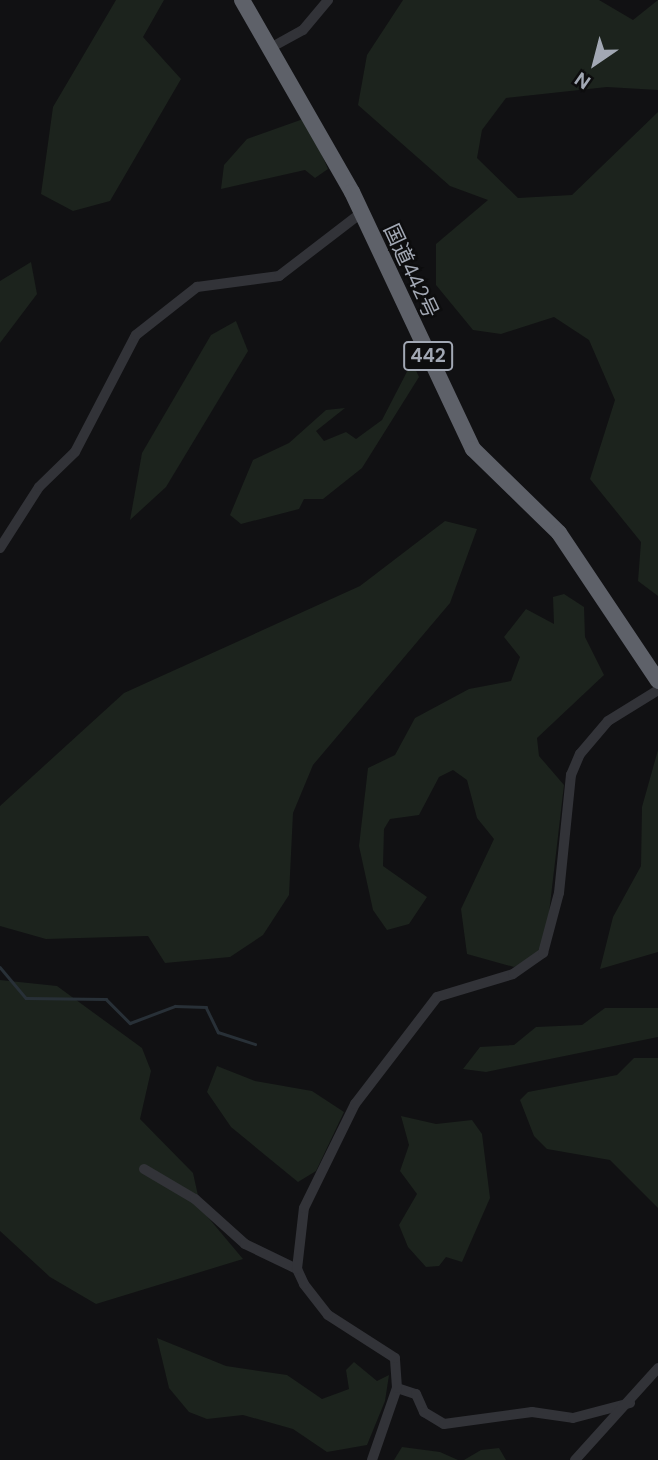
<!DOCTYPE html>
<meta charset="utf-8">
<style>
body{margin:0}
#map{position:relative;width:658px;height:1460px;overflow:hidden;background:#111113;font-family:"DM Sans","Noto Sans JP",sans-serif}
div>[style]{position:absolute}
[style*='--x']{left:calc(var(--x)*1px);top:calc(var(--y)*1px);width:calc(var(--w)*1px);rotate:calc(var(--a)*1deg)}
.green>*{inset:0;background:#1c231d}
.stream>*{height:2.5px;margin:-1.25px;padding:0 1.25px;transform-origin:1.25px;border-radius:1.25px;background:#283037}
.minor>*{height:10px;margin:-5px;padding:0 5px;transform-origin:5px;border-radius:5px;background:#323338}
.highway>*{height:16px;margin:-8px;padding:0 8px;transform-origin:8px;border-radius:8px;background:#5e6169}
span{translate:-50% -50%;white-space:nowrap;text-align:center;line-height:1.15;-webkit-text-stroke:5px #0d0d0e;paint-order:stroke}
.shield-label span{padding:2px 5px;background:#0d0d0e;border:2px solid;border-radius:5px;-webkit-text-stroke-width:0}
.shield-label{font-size:19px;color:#a2a8b4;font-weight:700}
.street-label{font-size:21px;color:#a2a8b4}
.north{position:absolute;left:560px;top:28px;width:70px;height:70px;-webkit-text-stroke:5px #0d0d0e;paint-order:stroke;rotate:215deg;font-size:19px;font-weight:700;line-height:28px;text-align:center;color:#a2a8b4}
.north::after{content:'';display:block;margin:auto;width:24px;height:32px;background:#a2a8b4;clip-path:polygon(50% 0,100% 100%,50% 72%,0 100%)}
</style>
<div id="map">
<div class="green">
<i style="clip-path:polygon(116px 0,164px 0,143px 37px,181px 79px,110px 201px,73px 211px,41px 194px,53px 107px)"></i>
<i style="clip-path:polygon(403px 0,599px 0,633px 20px,658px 0,658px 90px,607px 87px,506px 98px,482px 130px,477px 158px,518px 198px,572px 195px,658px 112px,658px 596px,638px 581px,641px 542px,590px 479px,615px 400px,589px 340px,554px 317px,501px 334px,473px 330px,436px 285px,436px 244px,488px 200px,450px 186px,358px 105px,367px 55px)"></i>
<i style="clip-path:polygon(306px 118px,328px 169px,315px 178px,305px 170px,221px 189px,224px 165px,247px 139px)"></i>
<i style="clip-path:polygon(31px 262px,37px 294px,0 343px,0 281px)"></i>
<i style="clip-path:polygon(236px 321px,248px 351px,166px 487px,130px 520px,142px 453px,211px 335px)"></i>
<i style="clip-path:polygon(412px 362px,419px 377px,362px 468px,323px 499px,304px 499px,299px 509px,241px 524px,230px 515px,253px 460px,289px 443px,326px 410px,345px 408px,316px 431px,324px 441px,346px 432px,356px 439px,382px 420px)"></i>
<i style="clip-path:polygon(445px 521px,477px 529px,450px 603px,313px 765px,293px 813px,289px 895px,263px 935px,230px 957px,165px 963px,148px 936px,46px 939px,0 926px,0 806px,124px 693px,360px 586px)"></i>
<i style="clip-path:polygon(564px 594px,584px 607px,585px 637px,604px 675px,537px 738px,539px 756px,564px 785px,546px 939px,533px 958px,514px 967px,467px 954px,461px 909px,494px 839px,477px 818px,467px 780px,453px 770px,439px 777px,419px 815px,390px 819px,384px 829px,383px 866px,427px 897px,409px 924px,387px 930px,373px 910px,359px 846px,368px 768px,395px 755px,415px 718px,469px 689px,511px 681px,520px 657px,504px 637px,526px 609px,554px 624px,553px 597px)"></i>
<i style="clip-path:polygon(658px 750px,658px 952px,600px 969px,613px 917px,641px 866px,642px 807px)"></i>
<i style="clip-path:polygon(0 980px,57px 986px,142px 1048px,151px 1071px,140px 1119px,193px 1173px,201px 1209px,243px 1259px,96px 1304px,50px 1277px,0 1231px)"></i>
<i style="clip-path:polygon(605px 1008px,658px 1008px,658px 1037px,486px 1072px,463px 1069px,480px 1047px,514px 1045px,536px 1027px,582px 1025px)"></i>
<i style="clip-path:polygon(634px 1058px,658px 1058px,658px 1208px,610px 1160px,547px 1149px,534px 1136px,520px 1100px,528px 1092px,617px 1075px)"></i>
<i style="clip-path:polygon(217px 1066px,255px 1081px,312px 1091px,344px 1112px,316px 1171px,298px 1182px,231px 1127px,207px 1092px)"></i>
<i style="clip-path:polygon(401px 1116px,436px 1124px,472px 1120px,482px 1134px,490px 1198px,462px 1262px,446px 1257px,439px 1266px,426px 1267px,408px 1247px,399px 1225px,417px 1194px,400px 1171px,409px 1145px)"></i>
<i style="clip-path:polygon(157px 1338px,226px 1366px,287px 1375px,322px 1399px,349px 1389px,346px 1370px,354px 1362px,377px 1381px,389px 1375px,385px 1401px,367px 1445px,327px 1452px,293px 1429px,243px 1415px,207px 1419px,189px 1412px,169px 1388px)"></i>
<i style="clip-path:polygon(402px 1447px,440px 1452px,458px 1460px,394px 1460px)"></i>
<i style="clip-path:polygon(499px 1448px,506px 1460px,464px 1460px,481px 1450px)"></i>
</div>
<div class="stream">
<i style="--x:0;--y:967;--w:40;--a:50"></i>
<i style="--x:26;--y:998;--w:80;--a:0.7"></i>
<i style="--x:106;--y:999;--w:34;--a:45"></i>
<i style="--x:130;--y:1023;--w:48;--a:-20.7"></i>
<i style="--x:175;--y:1006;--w:31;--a:2"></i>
<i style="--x:206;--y:1007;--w:28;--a:64"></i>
<i style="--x:218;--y:1032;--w:39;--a:18"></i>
</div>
<div class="minor">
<i style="--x:272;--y:47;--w:35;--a:-29"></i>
<i style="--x:303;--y:30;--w:39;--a:-50"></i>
<i style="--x:0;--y:548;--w:72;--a:-57.4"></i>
<i style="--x:39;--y:487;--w:50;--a:-44.2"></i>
<i style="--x:75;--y:452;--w:132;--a:-62.5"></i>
<i style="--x:136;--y:335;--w:78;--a:-38.2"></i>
<i style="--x:197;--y:287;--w:83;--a:-7.6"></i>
<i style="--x:279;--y:276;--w:103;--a:-37.5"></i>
<i style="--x:144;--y:1169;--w:59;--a:30.5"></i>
<i style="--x:195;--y:1199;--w:67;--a:42"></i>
<i style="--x:245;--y:1244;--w:58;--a:25.7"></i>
<i style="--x:397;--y:1388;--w:20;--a:18"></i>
<i style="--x:416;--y:1394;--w:20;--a:66"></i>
<i style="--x:424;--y:1412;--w:23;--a:31"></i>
<i style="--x:444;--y:1424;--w:89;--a:-7.8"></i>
<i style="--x:532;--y:1412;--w:41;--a:8.3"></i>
<i style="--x:573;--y:1418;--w:59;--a:-14.7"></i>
<i style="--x:372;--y:1460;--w:76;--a:-70.9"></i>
<i style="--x:397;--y:1388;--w:30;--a:-94"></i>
<i style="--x:395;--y:1358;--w:80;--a:-147.3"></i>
<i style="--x:328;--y:1315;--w:39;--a:-128"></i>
<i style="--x:304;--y:1284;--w:17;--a:-115"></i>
<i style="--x:297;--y:1269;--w:61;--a:-83.5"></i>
<i style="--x:304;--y:1208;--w:116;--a:-63.9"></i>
<i style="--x:355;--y:1104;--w:135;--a:-52.5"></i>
<i style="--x:437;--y:997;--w:79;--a:-16.8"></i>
<i style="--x:513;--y:974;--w:37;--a:-35"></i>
<i style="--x:543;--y:953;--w:62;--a:-75.1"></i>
<i style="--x:559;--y:893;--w:119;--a:-84.2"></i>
<i style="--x:571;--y:775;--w:23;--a:-67"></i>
<i style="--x:580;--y:754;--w:43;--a:-49.7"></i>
<i style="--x:608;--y:721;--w:59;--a:-31.8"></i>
<i style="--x:575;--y:1460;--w:124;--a:-47.9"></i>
</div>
<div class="highway">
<i style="--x:242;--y:0;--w:221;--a:60.2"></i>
<i style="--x:352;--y:192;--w:284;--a:64.8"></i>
<i style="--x:473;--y:449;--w:120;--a:44.3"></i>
<i style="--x:559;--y:533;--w:178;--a:56.2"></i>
</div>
<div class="shield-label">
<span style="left:428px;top:356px">442</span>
</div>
<div class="street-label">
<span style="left:411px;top:271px;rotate:65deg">国道442号</span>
</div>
<div class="north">N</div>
</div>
